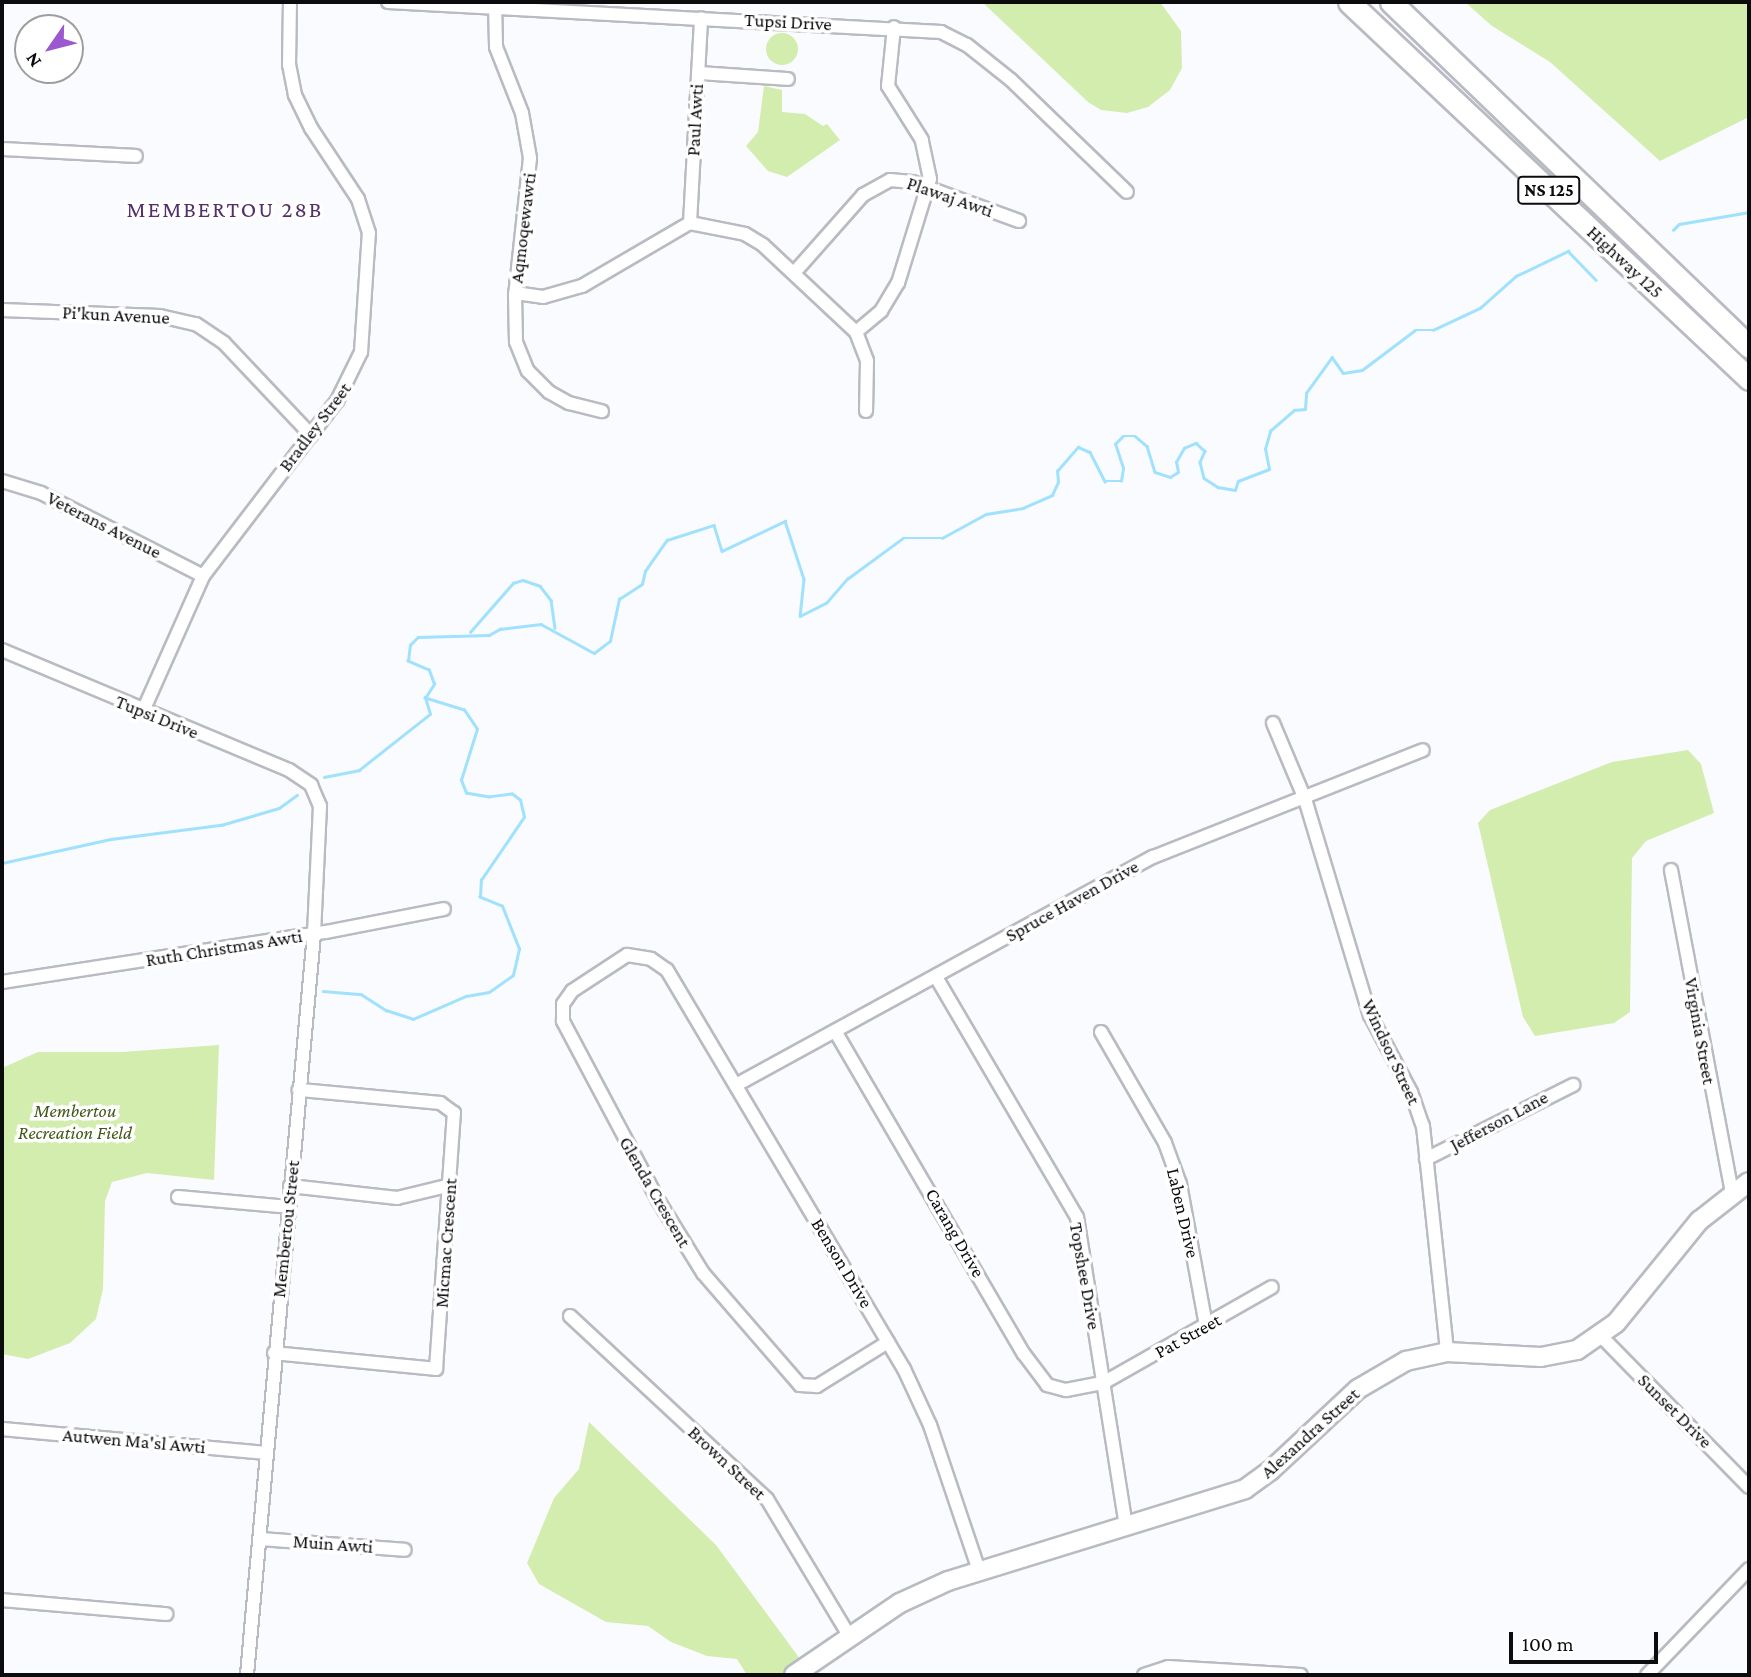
<!DOCTYPE html>
<style>
body{margin:0}
#map{position:relative;width:1751px;height:1677px;overflow:hidden;background:#fafbfe;font-family:"Crimson Pro",serif}
div>[style]{position:absolute}
[style*='--x']{left:calc(var(--x)*1px);top:calc(var(--y)*1px);width:calc(var(--w)*1px);rotate:calc(var(--a)*1deg)}
.green>*{inset:0;background:#d3edaf}
.round{border-radius:50%}
.stream>*{height:2.5px;margin:-1.25px;padding:0 1.25px;transform-origin:1.25px;border-radius:1.25px;background:#a0e1fd}
.roads{filter:drop-shadow(2px 0 #b9bbc2) drop-shadow(-2px 0 #b9bbc2) drop-shadow(0 2px #b9bbc2) drop-shadow(0 -2px #b9bbc2)}
.street>*{height:12px;margin:-6px;padding:0 6px;transform-origin:6px;border-radius:6px;background:#fff}
.secondary>*{height:18px;margin:-9px;padding:0 9px;transform-origin:9px;border-radius:9px;background:#fff}
.highway>*{height:21px;margin:-10.5px;padding:0 10.5px;transform-origin:10.5px;border-radius:10.5px;background:#fff}
span{translate:-50% -50%;white-space:nowrap;text-align:center;line-height:1.15;-webkit-text-stroke:7px #fff;paint-order:stroke}
.shield-label span{padding:2px 5px;background:#fff;border:2px solid;border-radius:5px;-webkit-text-stroke-width:0}
.shield-label{font-size:18px;color:#0c0c0f;font-weight:700}
.street-label{font-size:19px;color:#0c0c0f}
.park-label{font-size:19px;color:#415817;font-style:italic}
.quarter-label{font-size:23px;color:#51316a;letter-spacing:2px}
.frame{position:absolute;inset:0;border:4px solid #0c0c0f;pointer-events:none}
.north{position:absolute;left:14px;top:14px;width:70px;height:70px;box-sizing:border-box;background:#fff;border:2px solid #9e9e9f;border-radius:50%;rotate:235deg;font-size:19px;font-weight:700;line-height:28px;text-align:center;color:#0c0c0f}
.north::after{content:'';display:block;margin:auto;width:24px;height:32px;background:#9c58ce;clip-path:polygon(50% 0,100% 100%,50% 72%,0 100%)}
.scale{position:absolute;left:1509px;top:1632px;width:149px;height:32px;box-sizing:border-box;border:4px solid #0c0c0f;border-top:0;padding-left:9px;font-size:21px;line-height:24px;white-space:nowrap;color:#0c0c0f;-webkit-text-stroke:5px #fff;paint-order:stroke}
</style>
<div id="map">
<div class="green">
<i style="clip-path:polygon(982px 2px,1160px 2px,1181px 31px,1182px 68px,1170px 90px,1148px 107px,1127px 113px,1101px 110px,1088px 102px)"></i>
<i style="clip-path:polygon(1465px 2px,1749px 2px,1749px 117px,1660px 161px,1550px 62px,1492px 26px)"></i>
<i class="round" style="left:766px;top:33px;width:32px;height:32px"></i>
<i style="clip-path:polygon(764px 86px,782px 90px,782px 112px,805px 114px,823px 126px,827px 124px,840px 140px,787px 177px,768px 171px,746px 146px,758px 132px)"></i>
<i style="clip-path:polygon(1688px 750px,1701px 764px,1714px 813px,1646px 841px,1632px 858px,1630px 1012px,1614px 1023px,1535px 1036px,1523px 1017px,1478px 823px,1490px 810px,1612px 762px)"></i>
<i style="clip-path:polygon(219px 1045px,214px 1180px,147px 1173px,112px 1182px,105px 1201px,103px 1289px,96px 1319px,70px 1343px,28px 1359px,2px 1354px,2px 1068px,38px 1052px,122px 1052px)"></i>
<i style="clip-path:polygon(589px 1422px,716px 1545px,806px 1667px,795px 1675px,747px 1675px,737px 1659px,707px 1656px,671px 1642px,648px 1626px,606px 1622px,539px 1584px,527px 1563px,554px 1498px,579px 1469px)"></i>
</div>
<div class="stream">
<i style="--x:1673;--y:230;--w:8;--a:-45"></i>
<i style="--x:1679;--y:224;--w:71;--a:-9.7"></i>
<i style="--x:470;--y:632;--w:65;--a:-48.7"></i>
<i style="--x:513;--y:583;--w:10;--a:-17"></i>
<i style="--x:523;--y:580;--w:18;--a:19"></i>
<i style="--x:540;--y:586;--w:18;--a:52"></i>
<i style="--x:551;--y:600;--w:28;--a:82"></i>
<i style="--x:425;--y:698;--w:17;--a:-57"></i>
<i style="--x:434;--y:684;--w:15;--a:-110"></i>
<i style="--x:429;--y:670;--w:23;--a:-157"></i>
<i style="--x:408;--y:661;--w:16;--a:-83"></i>
<i style="--x:410;--y:645;--w:11;--a:-45"></i>
<i style="--x:418;--y:637;--w:71;--a:-1.6"></i>
<i style="--x:489;--y:635;--w:13;--a:-29"></i>
<i style="--x:500;--y:629;--w:41;--a:-7"></i>
<i style="--x:541;--y:624;--w:60;--a:28.7"></i>
<i style="--x:594;--y:653;--w:20;--a:-37"></i>
<i style="--x:610;--y:641;--w:43;--a:-77.9"></i>
<i style="--x:619;--y:599;--w:27;--a:-33"></i>
<i style="--x:642;--y:584;--w:13;--a:-77"></i>
<i style="--x:645;--y:571;--w:38;--a:-55"></i>
<i style="--x:667;--y:540;--w:49;--a:-17.7"></i>
<i style="--x:714;--y:525;--w:27;--a:73"></i>
<i style="--x:722;--y:551;--w:70;--a:-25.5"></i>
<i style="--x:785;--y:521;--w:61;--a:71.9"></i>
<i style="--x:804;--y:579;--w:37;--a:96"></i>
<i style="--x:800;--y:616;--w:29;--a:-27"></i>
<i style="--x:826;--y:603;--w:32;--a:-49"></i>
<i style="--x:847;--y:579;--w:69;--a:-36.2"></i>
<i style="--x:903;--y:538;--w:39;--a:0"></i>
<i style="--x:942;--y:538;--w:50;--a:-28.6"></i>
<i style="--x:986;--y:514;--w:37;--a:-9"></i>
<i style="--x:1023;--y:508;--w:32;--a:-24"></i>
<i style="--x:1052;--y:495;--w:14;--a:-65"></i>
<i style="--x:1058;--y:482;--w:11;--a:-95"></i>
<i style="--x:1057;--y:471;--w:32;--a:-49"></i>
<i style="--x:1078;--y:447;--w:13;--a:23"></i>
<i style="--x:1090;--y:452;--w:33;--a:63"></i>
<i style="--x:1105;--y:481;--w:16;--a:0"></i>
<i style="--x:1121;--y:481;--w:13;--a:-81"></i>
<i style="--x:1123;--y:468;--w:25;--a:-108"></i>
<i style="--x:1115;--y:444;--w:11;--a:-45"></i>
<i style="--x:1123;--y:436;--w:12;--a:0"></i>
<i style="--x:1135;--y:436;--w:16;--a:40"></i>
<i style="--x:1147;--y:446;--w:27;--a:73"></i>
<i style="--x:1155;--y:472;--w:16;--a:18"></i>
<i style="--x:1170;--y:477;--w:9;--a:-32"></i>
<i style="--x:1178;--y:472;--w:10;--a:-101"></i>
<i style="--x:1176;--y:462;--w:16;--a:-60"></i>
<i style="--x:1184;--y:448;--w:13;--a:-23"></i>
<i style="--x:1196;--y:443;--w:12;--a:42"></i>
<i style="--x:1205;--y:451;--w:12;--a:114"></i>
<i style="--x:1200;--y:462;--w:16;--a:76"></i>
<i style="--x:1204;--y:478;--w:17;--a:33"></i>
<i style="--x:1218;--y:487;--w:17;--a:10"></i>
<i style="--x:1235;--y:490;--w:9;--a:-72"></i>
<i style="--x:1238;--y:481;--w:33;--a:-21"></i>
<i style="--x:1269;--y:469;--w:20;--a:-101"></i>
<i style="--x:1265;--y:449;--w:19;--a:-74"></i>
<i style="--x:1270;--y:431;--w:32;--a:-41"></i>
<i style="--x:1294;--y:410;--w:11;--a:-5"></i>
<i style="--x:1305;--y:409;--w:16;--a:-86"></i>
<i style="--x:1306;--y:393;--w:44;--a:-54.2"></i>
<i style="--x:1332;--y:357;--w:19;--a:55"></i>
<i style="--x:1343;--y:373;--w:19;--a:-9"></i>
<i style="--x:1362;--y:370;--w:66;--a:-37"></i>
<i style="--x:1415;--y:330;--w:18;--a:0"></i>
<i style="--x:1433;--y:330;--w:52;--a:-25.1"></i>
<i style="--x:1480;--y:308;--w:48;--a:-41.6"></i>
<i style="--x:1516;--y:276;--w:58;--a:-25.7"></i>
<i style="--x:1568;--y:251;--w:40;--a:46"></i>
<i style="--x:324;--y:777;--w:36;--a:-11"></i>
<i style="--x:359;--y:770;--w:90;--a:-38.3"></i>
<i style="--x:430;--y:714;--w:17;--a:-107"></i>
<i style="--x:2;--y:863;--w:112;--a:-12.4"></i>
<i style="--x:111;--y:839;--w:111;--a:-7.3"></i>
<i style="--x:221;--y:825;--w:60;--a:-16.3"></i>
<i style="--x:279;--y:808;--w:22;--a:-36"></i>
<i style="--x:323;--y:991;--w:38;--a:5"></i>
<i style="--x:361;--y:994;--w:30;--a:33"></i>
<i style="--x:386;--y:1010;--w:28;--a:18"></i>
<i style="--x:413;--y:1019;--w:58;--a:-23.5"></i>
<i style="--x:466;--y:996;--w:23;--a:-10"></i>
<i style="--x:489;--y:992;--w:29;--a:-35"></i>
<i style="--x:513;--y:975;--w:27;--a:-77"></i>
<i style="--x:519;--y:949;--w:46;--a:-111.6"></i>
<i style="--x:502;--y:906;--w:24;--a:-158"></i>
<i style="--x:480;--y:897;--w:17;--a:-87"></i>
<i style="--x:481;--y:880;--w:76;--a:-55.7"></i>
<i style="--x:524;--y:817;--w:17;--a:-103"></i>
<i style="--x:520;--y:800;--w:10;--a:-143"></i>
<i style="--x:512;--y:794;--w:23;--a:173"></i>
<i style="--x:489;--y:797;--w:23;--a:-170"></i>
<i style="--x:466;--y:793;--w:14;--a:-111"></i>
<i style="--x:461;--y:780;--w:53;--a:-72.6"></i>
<i style="--x:477;--y:729;--w:23;--a:-124"></i>
<i style="--x:464;--y:710;--w:41;--a:-162.9"></i>
</div>
<div class="roads">
<div class="street">
<i style="--x:388;--y:2;--w:554;--a:3.11"></i>
<i style="--x:941;--y:32;--w:29;--a:27"></i>
<i style="--x:967;--y:45;--w:56;--a:38.5"></i>
<i style="--x:1011;--y:80;--w:161;--a:44"></i>
<i style="--x:495;--y:2;--w:45;--a:88.7"></i>
<i style="--x:496;--y:47;--w:71;--a:68.5"></i>
<i style="--x:522;--y:113;--w:46;--a:79.9"></i>
<i style="--x:530;--y:158;--w:138;--a:96.2"></i>
<i style="--x:515;--y:295;--w:47;--a:88.8"></i>
<i style="--x:516;--y:342;--w:31;--a:68"></i>
<i style="--x:528;--y:371;--w:30;--a:45"></i>
<i style="--x:549;--y:392;--w:23;--a:29"></i>
<i style="--x:569;--y:403;--w:34;--a:14"></i>
<i style="--x:698;--y:73;--w:90;--a:3.8"></i>
<i style="--x:2;--y:149;--w:134;--a:3"></i>
<i style="--x:690;--y:223;--w:205;--a:-86.9"></i>
<i style="--x:794;--y:273;--w:104;--a:-48.5"></i>
<i style="--x:863;--y:195;--w:31;--a:-29"></i>
<i style="--x:890;--y:180;--w:22;--a:5"></i>
<i style="--x:912;--y:182;--w:114;--a:20"></i>
<i style="--x:515;--y:293;--w:28;--a:8"></i>
<i style="--x:543;--y:297;--w:41;--a:-15.8"></i>
<i style="--x:582;--y:286;--w:125;--a:-30.3"></i>
<i style="--x:690;--y:223;--w:56;--a:11.3"></i>
<i style="--x:745;--y:234;--w:21;--a:31"></i>
<i style="--x:763;--y:245;--w:127;--a:43.1"></i>
<i style="--x:856;--y:332;--w:31;--a:69"></i>
<i style="--x:867;--y:361;--w:50;--a:91.1"></i>
<i style="--x:2;--y:310;--w:158;--a:2.2"></i>
<i style="--x:160;--y:316;--w:37;--a:13"></i>
<i style="--x:196;--y:324;--w:34;--a:34"></i>
<i style="--x:224;--y:343;--w:127;--a:46.6"></i>
<i style="--x:856;--y:332;--w:33;--a:-40"></i>
<i style="--x:881;--y:311;--w:33;--a:-59"></i>
<i style="--x:898;--y:283;--w:109;--a:-72.9"></i>
<i style="--x:930;--y:179;--w:40;--a:-102"></i>
<i style="--x:922;--y:140;--w:64;--a:-122.2"></i>
<i style="--x:888;--y:86;--w:59;--a:-84.2"></i>
<i style="--x:2;--y:481;--w:41;--a:17.1"></i>
<i style="--x:41;--y:493;--w:182;--a:27.1"></i>
<i style="--x:2;--y:650;--w:311;--a:22.7"></i>
<i style="--x:289;--y:770;--w:27;--a:34"></i>
<i style="--x:311;--y:785;--w:23;--a:67"></i>
<i style="--x:320;--y:806;--w:128;--a:92.7"></i>
<i style="--x:314;--y:934;--w:744;--a:95.17"></i>
<i style="--x:143;--y:711;--w:148;--a:-66"></i>
<i style="--x:203;--y:576;--w:220;--a:-52.6"></i>
<i style="--x:337;--y:401;--w:55;--a:-63.9"></i>
<i style="--x:361;--y:352;--w:119;--a:-86.2"></i>
<i style="--x:369;--y:233;--w:36;--a:-108"></i>
<i style="--x:358;--y:199;--w:85;--a:-123.5"></i>
<i style="--x:311;--y:128;--w:37;--a:-116"></i>
<i style="--x:295;--y:95;--w:31;--a:-101"></i>
<i style="--x:289;--y:65;--w:63;--a:-89.1"></i>
<i style="--x:1273;--y:723;--w:82;--a:67.2"></i>
<i style="--x:1305;--y:799;--w:226;--a:73.3"></i>
<i style="--x:1370;--y:1015;--w:87;--a:62"></i>
<i style="--x:1411;--y:1092;--w:36;--a:71"></i>
<i style="--x:1423;--y:1126;--w:227;--a:83.9"></i>
<i style="--x:1671;--y:870;--w:328;--a:79.3"></i>
<i style="--x:936;--y:977;--w:278;--a:59.6"></i>
<i style="--x:1077;--y:1217;--w:313;--a:81"></i>
<i style="--x:2;--y:982;--w:328;--a:-8.8"></i>
<i style="--x:326;--y:932;--w:120;--a:-11"></i>
<i style="--x:835;--y:1031;--w:374;--a:59.7"></i>
<i style="--x:1024;--y:1354;--w:39;--a:53"></i>
<i style="--x:1047;--y:1385;--w:20;--a:15"></i>
<i style="--x:1066;--y:1390;--w:38;--a:-11"></i>
<i style="--x:1103;--y:1383;--w:194;--a:-29.6"></i>
<i style="--x:1101;--y:1032;--w:128;--a:60"></i>
<i style="--x:1165;--y:1143;--w:44;--a:69.9"></i>
<i style="--x:1180;--y:1184;--w:144;--a:79.6"></i>
<i style="--x:736;--y:1085;--w:475;--a:-28.7"></i>
<i style="--x:1153;--y:857;--w:290;--a:-21.6"></i>
<i style="--x:1426;--y:1159;--w:165;--a:-26.7"></i>
<i style="--x:290;--y:1186;--w:108;--a:6.4"></i>
<i style="--x:397;--y:1198;--w:56;--a:-13.5"></i>
<i style="--x:178;--y:1197;--w:111;--a:5.1"></i>
<i style="--x:570;--y:1316;--w:269;--a:42.9"></i>
<i style="--x:767;--y:1499;--w:161;--a:59"></i>
<i style="--x:1601;--y:1336;--w:211;--a:45.6"></i>
<i style="--x:888;--y:1342;--w:84;--a:148.2"></i>
<i style="--x:817;--y:1386;--w:17;--a:-177"></i>
<i style="--x:800;--y:1385;--w:148;--a:-130.9"></i>
<i style="--x:703;--y:1273;--w:86;--a:-121.7"></i>
<i style="--x:658;--y:1200;--w:203;--a:-118"></i>
<i style="--x:563;--y:1021;--w:17;--a:-90"></i>
<i style="--x:563;--y:1004;--w:16;--a:-55"></i>
<i style="--x:572;--y:991;--w:66;--a:-33.2"></i>
<i style="--x:627;--y:955;--w:24;--a:9"></i>
<i style="--x:651;--y:959;--w:19;--a:35"></i>
<i style="--x:667;--y:970;--w:464;--a:59.3"></i>
<i style="--x:904;--y:1369;--w:62;--a:65.1"></i>
<i style="--x:930;--y:1425;--w:151;--a:71.4"></i>
<i style="--x:274;--y:1353;--w:163;--a:5.6"></i>
<i style="--x:436;--y:1369;--w:257;--a:-86"></i>
<i style="--x:454;--y:1113;--w:17;--a:-144"></i>
<i style="--x:440;--y:1103;--w:142;--a:-174.7"></i>
<i style="--x:2;--y:1429;--w:265;--a:5.2"></i>
<i style="--x:260;--y:1539;--w:145;--a:4.3"></i>
<i style="--x:2;--y:1600;--w:165;--a:4.9"></i>
<i style="--x:1144;--y:1675;--w:25;--a:-18"></i>
<i style="--x:1168;--y:1667;--w:133;--a:3.4"></i>
<i style="--x:1647;--y:1675;--w:147;--a:-46.1"></i>
</div>
<div class="secondary">
<i style="--x:794;--y:1675;--w:128;--a:-34.2"></i>
<i style="--x:900;--y:1603;--w:53;--a:-24.6"></i>
<i style="--x:948;--y:1581;--w:311;--a:-17.2"></i>
<i style="--x:1245;--y:1489;--w:31;--a:-36"></i>
<i style="--x:1270;--y:1471;--w:120;--a:-43"></i>
<i style="--x:1358;--y:1389;--w:56;--a:-30.3"></i>
<i style="--x:1406;--y:1361;--w:42;--a:-12.4"></i>
<i style="--x:1447;--y:1352;--w:94;--a:3"></i>
<i style="--x:1541;--y:1357;--w:37;--a:-11"></i>
<i style="--x:1577;--y:1350;--w:47;--a:-34.7"></i>
<i style="--x:1616;--y:1323;--w:132;--a:-50.9"></i>
<i style="--x:1699;--y:1221;--w:63;--a:-38"></i>
</div>
<div class="highway">
<i style="--x:1349;--y:2;--w:550;--a:43.3"></i>
<i style="--x:1391;--y:2;--w:497;--a:43.9"></i>
</div>
</div>
<div class="shield-label">
<span style="left:1549px;top:190px">NS 125</span>
</div>
<div class="street-label">
<span style="left:788px;top:22px;rotate:3deg">Tupsi Drive</span>
<span style="left:695px;top:120px;rotate:-87deg">Paul Awti</span>
<span style="left:950px;top:197px;rotate:19deg">Plawaj Awti</span>
<span style="left:523px;top:228px;rotate:-83deg">Aqmoqewawti</span>
<span style="left:1625px;top:262px;rotate:43deg">Highway 125</span>
<span style="left:116px;top:315px;rotate:3deg">Pi'kun Avenue</span>
<span style="left:315px;top:427px;rotate:-53deg">Bradley Street</span>
<span style="left:104px;top:525px;rotate:27deg">Veterans Avenue</span>
<span style="left:157px;top:717px;rotate:22deg">Tupsi Drive</span>
<span style="left:1072px;top:901px;rotate:-29deg">Spruce Haven Drive</span>
<span style="left:224px;top:948px;rotate:-9deg">Ruth Christmas Awti</span>
<span style="left:1700px;top:1031px;rotate:80deg">Virginia Street</span>
<span style="left:1391px;top:1052px;rotate:65deg">Windsor Street</span>
<span style="left:1499px;top:1121px;rotate:-28deg">Jefferson Lane</span>
<span style="left:655px;top:1192px;rotate:60deg">Glenda Crescent</span>
<span style="left:1183px;top:1213px;rotate:77deg">Laben Drive</span>
<span style="left:286px;top:1229px;rotate:-84deg">Membertou Street</span>
<span style="left:955px;top:1233px;rotate:60deg">Carang Drive</span>
<span style="left:446px;top:1243px;rotate:-86deg">Micmac Crescent</span>
<span style="left:842px;top:1263px;rotate:59deg">Benson Drive</span>
<span style="left:1085px;top:1276px;rotate:80deg">Topshee Drive</span>
<span style="left:1188px;top:1336px;rotate:-29deg">Pat Street</span>
<span style="left:1675px;top:1411px;rotate:45deg">Sunset Drive</span>
<span style="left:1310px;top:1433px;rotate:-42deg">Alexandra Street</span>
<span style="left:134px;top:1441px;rotate:5deg">Autwen Ma'sl Awti</span>
<span style="left:727px;top:1463px;rotate:43deg">Brown Street</span>
<span style="left:333px;top:1544px;rotate:4deg">Muin Awti</span>
</div>
<div class="park-label">
<span style="left:75px;top:1122px">Membertou<br>Recreation Field</span>
</div>
<div class="quarter-label">
<span style="left:225px;top:209px">MEMBERTOU 28B</span>
</div>
<div class="frame"></div>
<div class="north">N</div>
<div class="scale">100 m</div>
</div>
